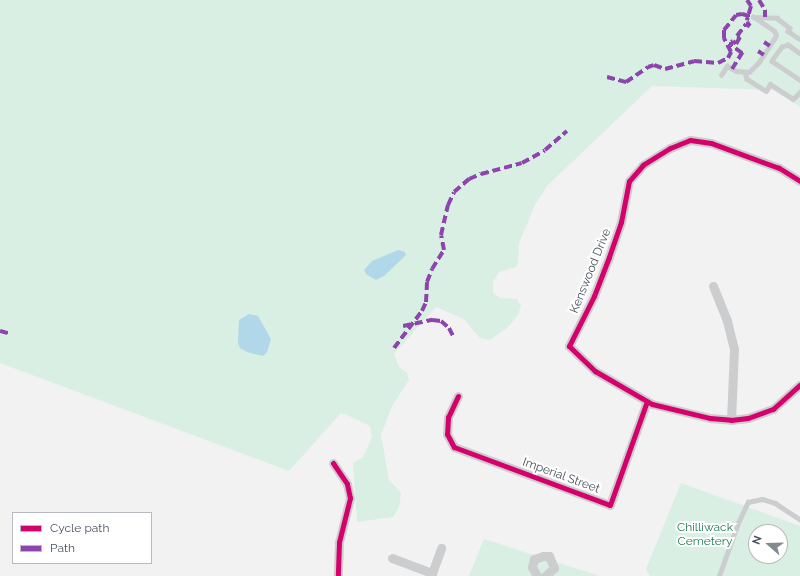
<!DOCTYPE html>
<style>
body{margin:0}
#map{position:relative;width:800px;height:576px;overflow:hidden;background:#f2f2f2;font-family:Raleway,sans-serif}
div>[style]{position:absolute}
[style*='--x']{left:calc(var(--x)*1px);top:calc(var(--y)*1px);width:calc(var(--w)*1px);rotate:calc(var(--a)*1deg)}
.green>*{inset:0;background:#d9efe3}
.water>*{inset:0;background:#b0d8e9}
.lane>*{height:4.5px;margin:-2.25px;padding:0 2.25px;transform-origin:2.25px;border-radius:2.25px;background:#cccdcf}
.street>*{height:9px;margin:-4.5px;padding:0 4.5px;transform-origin:4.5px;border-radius:4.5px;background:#cccdcf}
.quiet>*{height:4px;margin-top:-2px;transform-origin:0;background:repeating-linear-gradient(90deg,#8e44ad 0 8px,transparent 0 12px)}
.cycleway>*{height:5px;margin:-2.5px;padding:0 2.5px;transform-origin:2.5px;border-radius:2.5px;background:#d6006c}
span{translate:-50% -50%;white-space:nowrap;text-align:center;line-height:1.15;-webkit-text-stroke:4px #fff;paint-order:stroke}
.street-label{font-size:12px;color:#4a525d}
.park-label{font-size:12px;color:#1f7a55}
.legend{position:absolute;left:12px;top:512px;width:140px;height:52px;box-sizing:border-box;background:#fff;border:1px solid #b7babe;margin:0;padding:5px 7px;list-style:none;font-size:12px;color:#4a525d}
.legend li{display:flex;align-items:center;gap:8px;height:20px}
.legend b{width:20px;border:1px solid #b7babe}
.north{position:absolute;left:748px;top:524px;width:40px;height:40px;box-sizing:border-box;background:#fff;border:1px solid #b7babe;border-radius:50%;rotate:290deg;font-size:11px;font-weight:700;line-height:16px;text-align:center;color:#4a525d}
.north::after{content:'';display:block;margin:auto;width:14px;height:18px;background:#858a91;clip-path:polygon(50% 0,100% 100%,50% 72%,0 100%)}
</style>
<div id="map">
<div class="green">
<i style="clip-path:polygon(0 0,800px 0,800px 107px,773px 90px,652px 86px,547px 186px,535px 205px,519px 243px,518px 262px,516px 267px,499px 272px,493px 282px,493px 293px,500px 298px,517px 299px,521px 306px,518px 315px,508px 327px,490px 340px,480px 338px,464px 319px,436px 307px,394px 354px,399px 367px,407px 373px,409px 380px,392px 406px,381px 435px,389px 480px,401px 493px,399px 507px,393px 517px,357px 522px,353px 463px,363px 457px,372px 437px,370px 426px,347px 415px,341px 413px,289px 471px,0 363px)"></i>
<i style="clip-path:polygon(evenodd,681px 483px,800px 526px,800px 576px,650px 576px,646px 569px,681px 483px,756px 532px,780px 532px,780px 556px,756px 556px,756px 532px)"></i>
<i style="clip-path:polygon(484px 539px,600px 576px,469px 576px)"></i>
</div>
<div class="water">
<i style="clip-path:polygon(398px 250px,405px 252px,406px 255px,384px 276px,376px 280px,366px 274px,364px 270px,372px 261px)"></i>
<i style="clip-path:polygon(249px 314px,258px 316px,271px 339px,267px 352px,263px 356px,247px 352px,240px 348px,238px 343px,239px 320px)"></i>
</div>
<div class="lane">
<i style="--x:800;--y:54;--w:15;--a:-143"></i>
<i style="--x:788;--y:45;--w:6;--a:162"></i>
<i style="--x:782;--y:47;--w:17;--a:126"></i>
<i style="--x:772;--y:61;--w:34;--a:34"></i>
<i style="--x:745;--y:72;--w:7;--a:74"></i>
<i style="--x:747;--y:79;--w:22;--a:32"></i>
<i style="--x:766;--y:91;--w:8;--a:-60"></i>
<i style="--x:770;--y:84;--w:27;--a:33"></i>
<i style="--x:793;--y:99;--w:10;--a:-45"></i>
<i style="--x:721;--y:75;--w:11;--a:-56"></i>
<i style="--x:727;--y:66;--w:11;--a:27"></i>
<i style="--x:737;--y:71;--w:12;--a:5"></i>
<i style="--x:749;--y:72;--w:14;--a:-45"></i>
<i style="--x:759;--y:62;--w:27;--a:-57"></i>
<i style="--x:774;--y:39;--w:4;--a:-63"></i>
<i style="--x:776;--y:35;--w:4;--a:-117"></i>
<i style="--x:774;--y:31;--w:25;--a:-146"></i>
<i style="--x:753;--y:17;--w:24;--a:2"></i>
<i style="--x:777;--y:18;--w:16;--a:38"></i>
<i style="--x:790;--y:28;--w:4;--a:124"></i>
<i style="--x:788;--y:31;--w:14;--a:34"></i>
<i style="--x:719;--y:576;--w:56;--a:-70.3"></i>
<i style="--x:738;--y:523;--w:23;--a:-65"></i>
<i style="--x:748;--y:502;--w:14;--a:-12"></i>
<i style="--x:762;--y:499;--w:14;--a:17"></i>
<i style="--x:775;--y:503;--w:30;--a:33"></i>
</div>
<div class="street">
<i style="--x:800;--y:181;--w:25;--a:-148"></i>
<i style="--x:779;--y:168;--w:72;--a:-159.8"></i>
<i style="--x:711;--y:143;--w:21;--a:-172"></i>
<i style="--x:690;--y:140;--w:22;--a:158"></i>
<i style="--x:670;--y:148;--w:32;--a:148"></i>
<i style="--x:643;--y:165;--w:21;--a:131"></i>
<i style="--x:629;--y:181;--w:42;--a:101"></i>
<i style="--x:621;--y:222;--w:37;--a:109"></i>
<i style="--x:609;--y:257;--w:42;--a:111"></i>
<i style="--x:594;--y:296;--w:56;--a:116.6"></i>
<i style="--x:569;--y:346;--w:36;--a:44"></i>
<i style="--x:595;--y:371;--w:66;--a:30.1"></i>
<i style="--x:652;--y:404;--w:60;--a:13.6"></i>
<i style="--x:710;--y:418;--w:21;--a:5"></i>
<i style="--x:731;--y:420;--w:17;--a:-7"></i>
<i style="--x:748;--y:418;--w:27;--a:-20"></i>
<i style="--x:773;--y:409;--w:36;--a:-42"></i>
<i style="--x:713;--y:286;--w:38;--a:68"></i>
<i style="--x:727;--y:321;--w:29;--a:76"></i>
<i style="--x:734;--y:349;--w:71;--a:92.4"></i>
<i style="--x:458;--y:396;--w:23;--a:115"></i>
<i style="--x:448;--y:417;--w:17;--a:93"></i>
<i style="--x:447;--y:434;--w:15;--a:62"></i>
<i style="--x:454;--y:447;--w:166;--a:20.4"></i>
<i style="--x:610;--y:505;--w:110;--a:-70.4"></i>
<i style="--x:333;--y:463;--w:25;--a:56"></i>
<i style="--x:347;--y:484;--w:14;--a:78"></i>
<i style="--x:350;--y:498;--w:45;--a:104"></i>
<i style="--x:339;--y:542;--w:34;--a:92"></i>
<i style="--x:392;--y:558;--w:43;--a:20.6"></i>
<i style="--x:431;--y:576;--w:30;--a:-70"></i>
<i style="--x:537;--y:576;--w:10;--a:-119"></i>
<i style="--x:532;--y:567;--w:8;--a:-76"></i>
<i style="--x:534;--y:559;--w:9;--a:-18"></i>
<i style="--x:543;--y:556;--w:6;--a:0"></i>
<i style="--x:549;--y:556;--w:13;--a:67"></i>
<i style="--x:554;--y:568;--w:12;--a:138"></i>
</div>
<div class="quiet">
<i style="--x:747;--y:0;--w:7;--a:56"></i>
<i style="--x:751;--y:6;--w:15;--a:106"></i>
<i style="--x:759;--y:0;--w:12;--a:59"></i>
<i style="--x:765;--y:10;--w:7;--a:90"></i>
<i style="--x:764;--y:42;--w:7;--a:34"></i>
<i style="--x:758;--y:51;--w:7;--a:34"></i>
<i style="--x:742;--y:53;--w:14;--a:-144"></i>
<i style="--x:731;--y:45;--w:3;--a:-90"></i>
<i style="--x:731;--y:42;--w:2;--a:-27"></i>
<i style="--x:733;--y:41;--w:4;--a:45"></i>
<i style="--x:736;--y:44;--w:8;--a:-60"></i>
<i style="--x:740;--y:37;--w:3;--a:-162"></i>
<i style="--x:737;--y:36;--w:15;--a:-53"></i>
<i style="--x:746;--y:24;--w:4;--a:-14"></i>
<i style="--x:750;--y:23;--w:5;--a:127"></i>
<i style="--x:732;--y:69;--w:22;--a:-58"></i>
<i style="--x:607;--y:77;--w:20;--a:15"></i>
<i style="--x:626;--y:82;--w:27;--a:-34"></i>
<i style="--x:648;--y:67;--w:6;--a:-18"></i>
<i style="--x:654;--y:65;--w:12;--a:20"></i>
<i style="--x:665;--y:69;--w:30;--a:-15"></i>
<i style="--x:694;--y:61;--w:24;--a:5"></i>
<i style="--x:718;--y:63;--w:11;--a:-27"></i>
<i style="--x:728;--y:58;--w:7;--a:-63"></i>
<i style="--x:731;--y:52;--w:16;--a:-117"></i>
<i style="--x:724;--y:38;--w:8;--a:-90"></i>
<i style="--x:724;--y:30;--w:19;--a:-51"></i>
<i style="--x:736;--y:15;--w:6;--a:-9"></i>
<i style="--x:742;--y:14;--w:11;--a:15"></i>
<i style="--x:403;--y:326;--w:30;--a:-12"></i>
<i style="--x:432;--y:320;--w:9;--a:6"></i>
<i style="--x:441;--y:321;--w:11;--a:41"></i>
<i style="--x:449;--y:328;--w:11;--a:63"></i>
<i style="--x:0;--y:331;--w:11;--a:15"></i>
<i style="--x:394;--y:348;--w:46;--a:-52.9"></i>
<i style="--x:422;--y:311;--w:10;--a:-66"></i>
<i style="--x:426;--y:302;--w:20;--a:-87"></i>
<i style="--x:427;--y:282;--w:14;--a:-69"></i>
<i style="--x:432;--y:269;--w:22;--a:-58"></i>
<i style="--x:444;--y:250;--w:15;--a:-101"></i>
<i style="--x:441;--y:235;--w:31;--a:-77"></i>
<i style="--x:448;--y:205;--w:14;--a:-65"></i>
<i style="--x:454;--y:192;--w:20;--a:-41"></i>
<i style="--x:469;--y:179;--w:13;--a:-23"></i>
<i style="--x:481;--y:174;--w:42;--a:-15"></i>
<i style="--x:522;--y:163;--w:26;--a:-29"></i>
<i style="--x:545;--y:150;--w:29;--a:-41"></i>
</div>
<div class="cycleway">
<i style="--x:800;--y:181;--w:25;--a:-148"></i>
<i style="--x:779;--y:168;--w:72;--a:-159.8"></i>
<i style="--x:711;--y:143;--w:21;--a:-172"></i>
<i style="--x:690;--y:140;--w:22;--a:158"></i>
<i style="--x:670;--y:148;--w:32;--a:148"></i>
<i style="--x:643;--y:165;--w:21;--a:131"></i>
<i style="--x:629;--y:181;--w:42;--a:101"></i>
<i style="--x:621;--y:222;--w:37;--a:109"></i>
<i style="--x:609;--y:257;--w:42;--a:111"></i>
<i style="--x:594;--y:296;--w:56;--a:116.6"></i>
<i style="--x:569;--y:346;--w:36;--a:44"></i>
<i style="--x:595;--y:371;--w:66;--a:30.1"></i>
<i style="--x:652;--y:404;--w:60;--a:13.6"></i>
<i style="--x:710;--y:418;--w:21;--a:5"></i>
<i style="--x:731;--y:420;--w:17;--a:-7"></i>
<i style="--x:748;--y:418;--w:27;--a:-20"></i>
<i style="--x:773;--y:409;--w:36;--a:-42"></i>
<i style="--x:458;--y:396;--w:23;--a:115"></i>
<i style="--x:448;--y:417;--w:17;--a:93"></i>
<i style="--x:447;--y:434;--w:15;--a:62"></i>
<i style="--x:454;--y:447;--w:166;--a:20.4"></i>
<i style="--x:610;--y:505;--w:110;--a:-70.4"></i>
<i style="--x:333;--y:463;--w:25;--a:56"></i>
<i style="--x:347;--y:484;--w:14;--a:78"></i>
<i style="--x:350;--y:498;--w:45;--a:104"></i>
<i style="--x:339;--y:542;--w:34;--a:92"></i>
</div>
<div class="street-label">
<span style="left:591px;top:271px;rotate:-68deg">Kenswood Drive</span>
<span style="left:561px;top:476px;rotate:20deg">Imperial Street</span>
</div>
<div class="park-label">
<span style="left:705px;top:535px">Chilliwack<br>Cemetery</span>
</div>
<ul class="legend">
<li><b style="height:5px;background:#d6006c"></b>Cycle path</li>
<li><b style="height:5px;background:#8e44ad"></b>Path</li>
</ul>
<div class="north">N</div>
</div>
